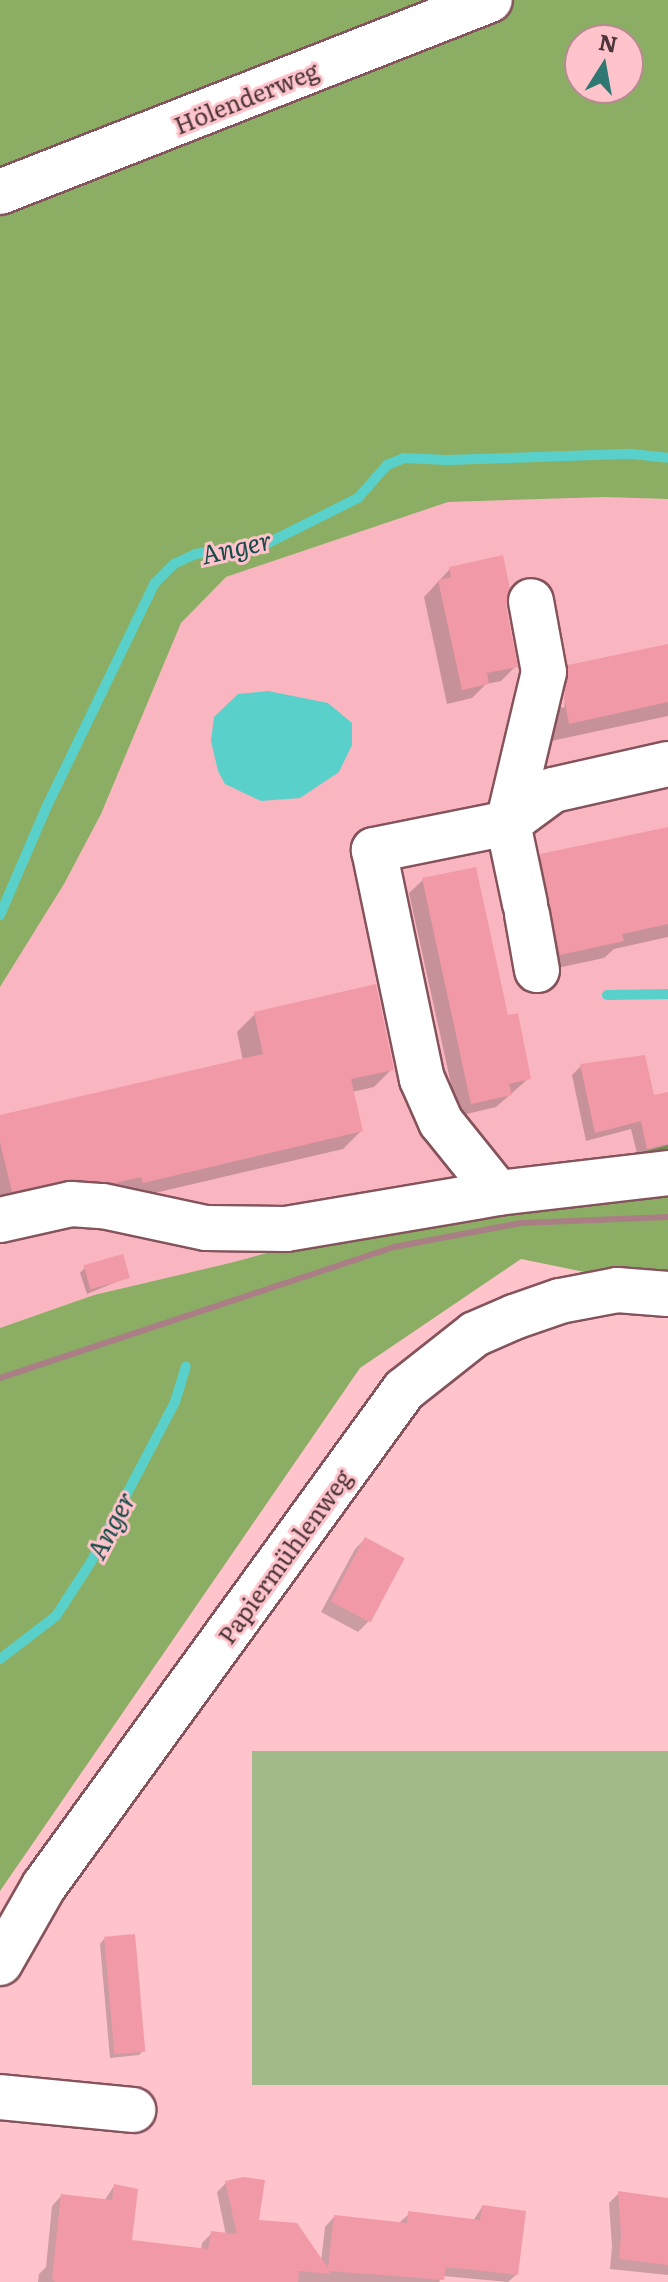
<!DOCTYPE html>
<meta charset="utf-8">
<style>
body{margin:0}
#map{position:relative;width:668px;height:2282px;overflow:hidden;background:#fec3cb;font-family:Literata,serif}
div>[style]{position:absolute}
[style*='--x']{left:calc(var(--x)*1px);top:calc(var(--y)*1px);width:calc(var(--w)*1px);rotate:calc(var(--a)*1deg)}
.built>*{inset:0;background:#f9b6c0}
.green>*{inset:0;background:#a3ba8b;transform-origin:0 0}
.forest>*{inset:0;background:#8bae64}
.water>*{inset:0;background:#59d1ca}
.shadow>*{inset:0;background:#0003}
.stream>*{height:10px;margin:-5px;padding:0 5px;transform-origin:5px;border-radius:5px;background:#59d1ca}
.building>*{inset:0;background:#f299a7;transform-origin:0 0}
.roads{filter:drop-shadow(2px 0 #85535b) drop-shadow(-2px 0 #85535b) drop-shadow(0 2px #85535b) drop-shadow(0 -2px #85535b)}
.minor>*{height:44px;margin:-22px;padding:0 22px;transform-origin:22px;border-radius:22px;background:#fff}
.rail>*{height:6px;margin:-3px;padding:0 3px;transform-origin:3px;border-radius:3px;background:#a97f85}
span{translate:-50% -50%;white-space:nowrap;text-align:center;line-height:1.15;-webkit-text-stroke:6px #fec3cb;paint-order:stroke}
.street-label{font-size:24px;color:#4d3539}
.water-label{font-size:26px;color:#154b48;font-style:italic}
.north{position:absolute;left:564px;top:24px;width:80px;height:80px;box-sizing:border-box;background:#fec3cb;border:2px solid #b78a91;border-radius:50%;rotate:11deg;font-size:22px;font-weight:700;line-height:32px;text-align:center;color:#4d3539}
.north::after{content:'';display:block;margin:auto;width:28px;height:36px;background:#2e7772;clip-path:polygon(50% 0,100% 100%,50% 72%,0 100%)}
</style>
<div id="map">
<div class="built">
<i style="clip-path:polygon(605px 497px,668px 499px,668px 1145px,230px 1263px,94px 1295px,0 1328px,0 987px,64px 884px,101px 814px,181px 623px,226px 577px,448px 502px)"></i>
</div>
<div class="green">
<i style="left:668px;top:1751px;width:334px;height:416px;rotate:90deg"></i>
</div>
<div class="forest">
<i style="clip-path:polygon(evenodd,0 0,668px 0,668px 499px,605px 497px,448px 502px,226px 577px,181px 623px,101px 814px,64px 884px,0 987px,0 0,580px 40px,628px 40px,628px 88px,580px 88px,580px 40px)"></i>
<i style="clip-path:polygon(668px 1145px,668px 1289px,521px 1259px,360px 1368px,0 1891px,0 1328px,94px 1295px,230px 1263px)"></i>
</div>
<div class="water">
<i style="clip-path:polygon(268px 691px,328px 703px,352px 723px,352px 745px,339px 772px,300px 798px,261px 801px,225px 784px,218px 771px,211px 741px,214px 717px,238px 694px)"></i>
</div>
<div class="shadow">
<i style="clip-path:polygon(450px 569px,504px 605px,516px 666px,501px 681px,486px 684px,472px 698px,447px 704px,424px 597px)"></i>
<i style="clip-path:polygon(evenodd,668px 646px,668px 716px,551px 741px,546px 717px,551px 686px,569px 667px,668px 646px,564px 679px,568px 679px,564px 708px,560px 707px,564px 679px)"></i>
<i style="clip-path:polygon(668px 829px,668px 937px,614px 949px,604px 958px,543px 971px,523px 873px,541px 856px)"></i>
<i style="clip-path:polygon(423px 880px,507px 1017px,529px 1078px,496px 1107px,458px 1116px,409px 893px)"></i>
<i style="clip-path:polygon(255px 1014px,392px 1069px,374px 1087px,352px 1092px,361px 1131px,343px 1149px,125px 1200px,0 1207px,0 1117px,243px 1061px,237px 1032px)"></i>
<i style="clip-path:polygon(581px 1066px,653px 1098px,668px 1094px,668px 1149px,638px 1157px,631px 1129px,586px 1141px,572px 1075px)"></i>
<i style="clip-path:polygon(85px 1268px,128px 1277px,87px 1294px,80px 1273px)"></i>
<i style="clip-path:polygon(365px 1539px,368px 1622px,358px 1632px,321px 1612px,355px 1549px)"></i>
<i style="clip-path:polygon(104px 1939px,144px 2050px,139px 2055px,110px 2058px,100px 1944px)"></i>
<i style="clip-path:polygon(226px 2183px,257px 2221px,321px 2262px,325px 2227px,334px 2217px,399px 2223px,409px 2214px,473px 2221px,482px 2207px,517px 2274px,508px 2282px,443px 2276px,439px 2282px,38px 2282px,39px 2274px,46px 2267px,52px 2206px,61px 2196px,104px 2201px,114px 2186px,129px 2242px,201px 2250px,202px 2243px,211px 2234px,226px 2235px,217px 2192px)"></i>
<i style="clip-path:polygon(619px 2193px,668px 2201px,668px 2275px,610px 2269px,612px 2246px,609px 2203px)"></i>
</div>
<div class="stream">
<i style="--x:0;--y:915;--w:116;--a:-66.7"></i>
<i style="--x:46;--y:808;--w:250;--a:-64.2"></i>
<i style="--x:155;--y:583;--w:27;--a:-45"></i>
<i style="--x:174;--y:564;--w:23;--a:-25"></i>
<i style="--x:195;--y:554;--w:74;--a:-8.6"></i>
<i style="--x:268;--y:543;--w:101;--a:-26.6"></i>
<i style="--x:358;--y:498;--w:44;--a:-48.7"></i>
<i style="--x:387;--y:465;--w:18;--a:-22"></i>
<i style="--x:404;--y:458;--w:43;--a:2.7"></i>
<i style="--x:447;--y:460;--w:185;--a:-1.9"></i>
<i style="--x:632;--y:454;--w:36;--a:6"></i>
<i style="--x:607;--y:995;--w:61;--a:-0.9"></i>
<i style="--x:0;--y:1659;--w:71;--a:-37.5"></i>
<i style="--x:56;--y:1616;--w:64;--a:-57.1"></i>
<i style="--x:91;--y:1562;--w:181;--a:-62.3"></i>
<i style="--x:175;--y:1402;--w:37;--a:-73"></i>
</div>
<div class="building">
<i style="clip-path:polygon(503px 555px,510px 589px,506px 606px,518px 667px,487px 673px,489px 684px,462px 690px,438px 580px,451px 577px,449px 567px)"></i>
<i style="clip-path:polygon(668px 644px,668px 702px,569px 724px,564px 698px,568px 665px)"></i>
<i style="clip-path:polygon(668px 827px,668px 924px,622px 934px,624px 941px,560px 955px,540px 854px)"></i>
<i style="clip-path:polygon(476px 867px,508px 1015px,518px 1013px,531px 1079px,509px 1084px,512px 1095px,471px 1104px,422px 878px)"></i>
<i style="clip-path:polygon(376px 984px,394px 1070px,351px 1079px,363px 1131px,143px 1183px,141px 1177px,115px 1183px,72px 1179px,12px 1192px,0 1142px,0 1115px,263px 1054px,254px 1012px)"></i>
<i style="clip-path:polygon(645px 1055px,654px 1095px,668px 1092px,668px 1144px,647px 1149px,641px 1121px,595px 1133px,580px 1064px)"></i>
<i style="left:123px;top:1254px;width:25px;height:41px;rotate:74deg"></i>
<i style="left:365px;top:1537px;width:45px;height:73px;rotate:28deg"></i>
<i style="left:135px;top:1934px;width:118px;height:31px;rotate:85deg"></i>
<i style="clip-path:polygon(244px 2177px,265px 2180px,259px 2220px,297px 2223px,328px 2268px,334px 2215px,407px 2223px,408px 2211px,480px 2220px,482px 2205px,526px 2211px,518px 2275px,446px 2267px,444px 2280px,329px 2271px,331px 2274px,299px 2271px,298px 2282px,55px 2282px,52px 2278px,61px 2194px,112px 2200px,114px 2184px,138px 2189px,132px 2240px,208px 2249px,211px 2231px,237px 2234px,225px 2181px)"></i>
<i style="clip-path:polygon(618px 2191px,668px 2198px,668px 2265px,619px 2259px,621px 2235px)"></i>
</div>
<div class="roads">
<div class="minor">
<i style="--x:0;--y:192;--w:526;--a:-21.4"></i>
<i style="--x:668;--y:764;--w:118;--a:167.3"></i>
<i style="--x:553;--y:790;--w:56;--a:143.7"></i>
<i style="--x:508;--y:823;--w:137;--a:168.6"></i>
<i style="--x:374;--y:850;--w:234;--a:78.2"></i>
<i style="--x:422;--y:1079;--w:47;--a:66.2"></i>
<i style="--x:441;--y:1122;--w:91;--a:51.2"></i>
<i style="--x:498;--y:1193;--w:171;--a:-6.7"></i>
<i style="--x:525;--y:904;--w:83;--a:-101.9"></i>
<i style="--x:508;--y:823;--w:155;--a:-76.6"></i>
<i style="--x:544;--y:672;--w:72;--a:-100.4"></i>
<i style="--x:527;--y:914;--w:57;--a:79.9"></i>
<i style="--x:0;--y:1220;--w:73;--a:-12.7"></i>
<i style="--x:71;--y:1204;--w:32;--a:4"></i>
<i style="--x:103;--y:1206;--w:105;--a:12.1"></i>
<i style="--x:206;--y:1228;--w:80;--a:0.7"></i>
<i style="--x:286;--y:1229;--w:215;--a:-9.6"></i>
<i style="--x:0;--y:1963;--w:89;--a:-60.3"></i>
<i style="--x:44;--y:1886;--w:613;--a:-54.03"></i>
<i style="--x:404;--y:1390;--w:90;--a:-38.3"></i>
<i style="--x:475;--y:1334;--w:43;--a:-23.6"></i>
<i style="--x:514;--y:1317;--w:49;--a:-19.2"></i>
<i style="--x:560;--y:1301;--w:58;--a:-10.9"></i>
<i style="--x:617;--y:1290;--w:51;--a:4.5"></i>
<i style="--x:0;--y:2097;--w:134;--a:5.6"></i>
</div>
</div>
<div class="rail">
<i style="--x:0;--y:1378;--w:415;--a:-18.4"></i>
<i style="--x:394;--y:1247;--w:129;--a:-10.7"></i>
<i style="--x:521;--y:1223;--w:147;--a:-2.3"></i>
</div>
<div class="street-label">
<span style="left:246px;top:97px;rotate:-22deg">Hölenderweg</span>
<span style="left:284px;top:1556px;rotate:-54deg">Papiermühlenweg</span>
</div>
<div class="water-label">
<span style="left:236px;top:546px;rotate:-13deg">Anger</span>
<span style="left:110px;top:1525px;rotate:-62deg">Anger</span>
</div>
<div class="north">N</div>
</div>
